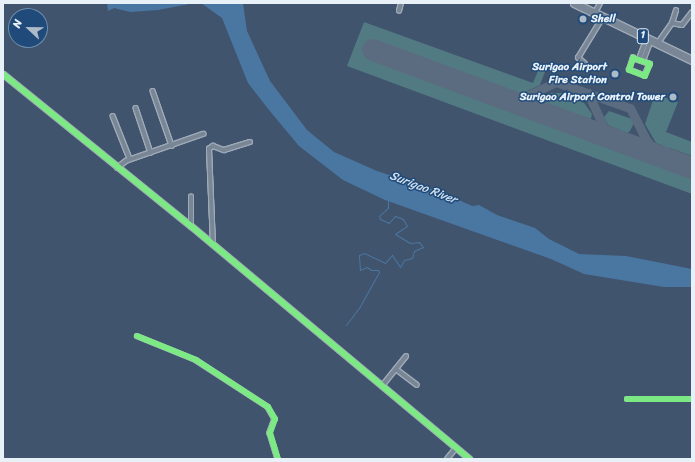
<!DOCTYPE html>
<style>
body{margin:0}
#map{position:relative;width:695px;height:462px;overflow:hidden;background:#40546d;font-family:Sriracha,sans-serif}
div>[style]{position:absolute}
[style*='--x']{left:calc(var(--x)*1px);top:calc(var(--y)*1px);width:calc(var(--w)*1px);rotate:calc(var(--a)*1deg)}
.green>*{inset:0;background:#527a83}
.water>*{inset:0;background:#4a76a2}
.stream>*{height:1px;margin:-0.5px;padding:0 0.5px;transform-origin:0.5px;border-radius:0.5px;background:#4a76a2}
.taxiway>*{height:9px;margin:-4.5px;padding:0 4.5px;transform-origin:4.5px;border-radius:4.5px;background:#5c6c80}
.runway>*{height:22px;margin:-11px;padding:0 11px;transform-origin:11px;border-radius:11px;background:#5c6c80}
.roads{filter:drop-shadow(1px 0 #9faab7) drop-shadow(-1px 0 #9faab7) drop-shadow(0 1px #9faab7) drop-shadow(0 -1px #9faab7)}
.street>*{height:3.5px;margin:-1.75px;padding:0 1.75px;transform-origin:1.75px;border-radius:1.75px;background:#798695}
.secondary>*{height:5px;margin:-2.5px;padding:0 2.5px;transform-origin:2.5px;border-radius:2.5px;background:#798695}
.highway>*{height:7px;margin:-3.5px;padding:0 3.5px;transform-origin:3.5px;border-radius:3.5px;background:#798695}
.cycleway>*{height:6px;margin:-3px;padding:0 3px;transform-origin:3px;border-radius:3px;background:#7ce984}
.dots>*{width:11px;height:11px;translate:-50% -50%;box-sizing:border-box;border:2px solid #1f4a7a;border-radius:50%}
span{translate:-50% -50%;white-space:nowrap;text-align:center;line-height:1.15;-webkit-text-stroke:3px #1f4a7a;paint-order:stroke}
.shield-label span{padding:1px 3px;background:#1f4a7a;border:1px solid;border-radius:3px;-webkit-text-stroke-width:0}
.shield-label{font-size:10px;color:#e8f1f8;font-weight:700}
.poi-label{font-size:11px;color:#e8f1f8;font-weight:700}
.left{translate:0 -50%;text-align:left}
.right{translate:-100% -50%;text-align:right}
.water-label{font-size:12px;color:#d0dfec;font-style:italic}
.frame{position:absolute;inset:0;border:4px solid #e8f1f8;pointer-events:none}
.north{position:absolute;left:8px;top:8px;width:40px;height:40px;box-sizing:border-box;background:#1f4a7a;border:1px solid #6f8dac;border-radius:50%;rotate:292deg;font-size:11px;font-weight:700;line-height:16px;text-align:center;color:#e8f1f8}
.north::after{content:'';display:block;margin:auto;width:14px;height:18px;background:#adbac7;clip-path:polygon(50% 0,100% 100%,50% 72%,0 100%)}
</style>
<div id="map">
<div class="green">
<i style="clip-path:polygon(364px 22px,533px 83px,538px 71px,556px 65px,553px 72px,546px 69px,540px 85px,519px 95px,376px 42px,370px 58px,623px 154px,624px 151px,664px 165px,663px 168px,692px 179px,692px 194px,347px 66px)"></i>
<i style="clip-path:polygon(552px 93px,563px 93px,584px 103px,592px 114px,591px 119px,539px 102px,540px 97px)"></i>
<i style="clip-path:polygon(659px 95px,678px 102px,666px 132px,692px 142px,692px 156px,670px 148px,669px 151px,663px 149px,664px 146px,656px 143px,645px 124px,654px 97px)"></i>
<i style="clip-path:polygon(609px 111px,632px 119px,634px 123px,630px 131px,627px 133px,608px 125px,604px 117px)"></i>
</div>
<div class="water">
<i style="clip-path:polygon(107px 3px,195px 3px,158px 10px,130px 12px,114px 8px,108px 11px)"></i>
<i style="clip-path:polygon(201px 3px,243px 3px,247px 31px,270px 81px,307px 130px,334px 152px,377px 171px,441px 192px,472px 206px,479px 205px,497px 215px,535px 228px,549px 239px,579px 254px,626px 256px,692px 269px,692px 287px,664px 287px,584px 274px,551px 259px,385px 200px,343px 180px,299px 146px,269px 110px,248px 83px,222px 18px)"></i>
</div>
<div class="stream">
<i style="--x:346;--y:325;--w:21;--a:-53"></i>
<i style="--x:359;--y:308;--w:41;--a:-60.9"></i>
<i style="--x:379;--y:272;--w:2;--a:-117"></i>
<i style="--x:378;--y:270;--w:7;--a:180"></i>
<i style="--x:371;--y:270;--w:5;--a:-143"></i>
<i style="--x:367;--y:267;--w:8;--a:157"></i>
<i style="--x:360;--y:270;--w:15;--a:-94"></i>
<i style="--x:359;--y:255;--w:5;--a:-22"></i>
<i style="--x:364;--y:253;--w:23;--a:25"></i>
<i style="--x:385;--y:263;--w:11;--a:-49"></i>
<i style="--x:392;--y:255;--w:14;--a:56"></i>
<i style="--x:400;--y:267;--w:8;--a:-60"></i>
<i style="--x:404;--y:260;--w:8;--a:-14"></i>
<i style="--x:412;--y:258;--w:7;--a:-74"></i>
<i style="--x:414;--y:251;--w:10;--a:-24"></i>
<i style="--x:423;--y:247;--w:6;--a:-129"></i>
<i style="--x:419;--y:242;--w:9;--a:174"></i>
<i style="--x:410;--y:243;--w:17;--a:-149"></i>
<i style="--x:395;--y:234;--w:14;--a:-34"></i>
<i style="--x:407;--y:226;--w:8;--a:-120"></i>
<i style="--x:403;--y:219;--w:9;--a:-159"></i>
<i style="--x:395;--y:216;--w:9;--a:131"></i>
<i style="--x:389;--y:223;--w:10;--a:-156"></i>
<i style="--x:380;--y:219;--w:3;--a:-108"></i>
<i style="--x:379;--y:216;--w:12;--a:-42"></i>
<i style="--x:388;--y:208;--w:8;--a:-90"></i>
</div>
<div class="taxiway">
<i style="--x:588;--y:93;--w:48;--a:65.6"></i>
<i style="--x:514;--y:102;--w:47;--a:-25.5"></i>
<i style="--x:556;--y:82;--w:78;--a:19.4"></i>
<i style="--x:630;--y:108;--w:37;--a:63"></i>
<i style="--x:647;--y:141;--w:20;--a:49"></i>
</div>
<div class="runway">
<i style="--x:373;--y:50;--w:340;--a:20.3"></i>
</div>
<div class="roads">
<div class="street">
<i style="--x:399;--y:11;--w:8;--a:-76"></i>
<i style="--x:595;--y:13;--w:11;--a:-63"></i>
<i style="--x:672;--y:23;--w:10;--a:11"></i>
<i style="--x:682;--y:25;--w:16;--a:-52"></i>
<i style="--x:658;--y:43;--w:24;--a:-55"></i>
<i style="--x:672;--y:23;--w:13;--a:-72"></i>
<i style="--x:633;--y:58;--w:18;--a:19"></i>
<i style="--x:650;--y:64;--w:13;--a:113"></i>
<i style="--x:645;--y:76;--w:17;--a:-159"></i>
<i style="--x:629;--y:70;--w:13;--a:-72"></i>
<i style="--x:639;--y:59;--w:22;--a:-69"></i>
<i style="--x:643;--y:61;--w:22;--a:-69"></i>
<i style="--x:585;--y:64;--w:9;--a:-139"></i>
<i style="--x:578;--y:58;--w:48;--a:-58.6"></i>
<i style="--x:153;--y:91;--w:58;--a:70.9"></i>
<i style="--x:136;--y:108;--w:47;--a:71.6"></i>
<i style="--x:113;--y:116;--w:46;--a:68.4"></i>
<i style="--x:117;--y:168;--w:11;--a:-38"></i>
<i style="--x:126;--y:161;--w:82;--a:-19.3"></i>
<i style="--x:191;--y:226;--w:29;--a:-90"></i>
<i style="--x:213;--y:245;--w:96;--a:-92.4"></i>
<i style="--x:209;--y:149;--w:5;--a:-37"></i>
<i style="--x:213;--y:146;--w:12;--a:20"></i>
<i style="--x:224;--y:150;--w:27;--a:-17"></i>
<i style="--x:137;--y:336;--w:64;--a:22.1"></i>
<i style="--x:196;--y:360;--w:86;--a:33.1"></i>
<i style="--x:268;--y:407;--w:14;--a:60"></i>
<i style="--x:275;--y:419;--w:15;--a:110"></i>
<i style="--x:270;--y:433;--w:27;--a:73"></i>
<i style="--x:396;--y:369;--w:26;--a:37"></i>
<i style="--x:382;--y:386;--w:38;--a:-51"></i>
<i style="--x:627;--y:399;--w:65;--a:0"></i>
<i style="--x:447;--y:459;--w:14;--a:-51"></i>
</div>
<div class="secondary">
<i style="--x:3;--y:74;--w:242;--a:39"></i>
<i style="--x:191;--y:226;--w:363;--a:39.9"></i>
</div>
<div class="highway">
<i style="--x:574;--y:3;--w:131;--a:25.8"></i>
</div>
</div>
<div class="cycleway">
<i style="--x:633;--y:58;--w:18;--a:19"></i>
<i style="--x:650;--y:64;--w:13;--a:113"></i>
<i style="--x:645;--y:76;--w:17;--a:-159"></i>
<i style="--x:629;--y:70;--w:13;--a:-72"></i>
<i style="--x:3;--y:74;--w:242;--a:39"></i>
<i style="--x:191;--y:226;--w:363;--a:39.9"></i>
<i style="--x:137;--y:336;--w:64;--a:22.1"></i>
<i style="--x:196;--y:360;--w:86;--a:33.1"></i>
<i style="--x:268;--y:407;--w:14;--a:60"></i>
<i style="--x:275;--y:419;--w:15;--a:110"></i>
<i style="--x:270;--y:433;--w:27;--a:73"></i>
<i style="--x:627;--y:399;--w:65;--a:0"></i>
</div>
<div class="dots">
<i style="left:583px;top:19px;background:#adbac7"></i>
<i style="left:615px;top:74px;background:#adbac7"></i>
<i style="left:673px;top:97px;background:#adbac7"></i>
</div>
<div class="shield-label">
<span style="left:643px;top:36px">1</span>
</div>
<div class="poi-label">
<span class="left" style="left:591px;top:19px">Shell</span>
<span class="right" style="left:607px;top:74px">Surigao Airport<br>Fire Station</span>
<span class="right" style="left:665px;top:97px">Surigao Airport Control Tower</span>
</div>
<div class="water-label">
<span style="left:423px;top:188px;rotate:21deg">Surigao River</span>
</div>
<div class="frame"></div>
<div class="north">N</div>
</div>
